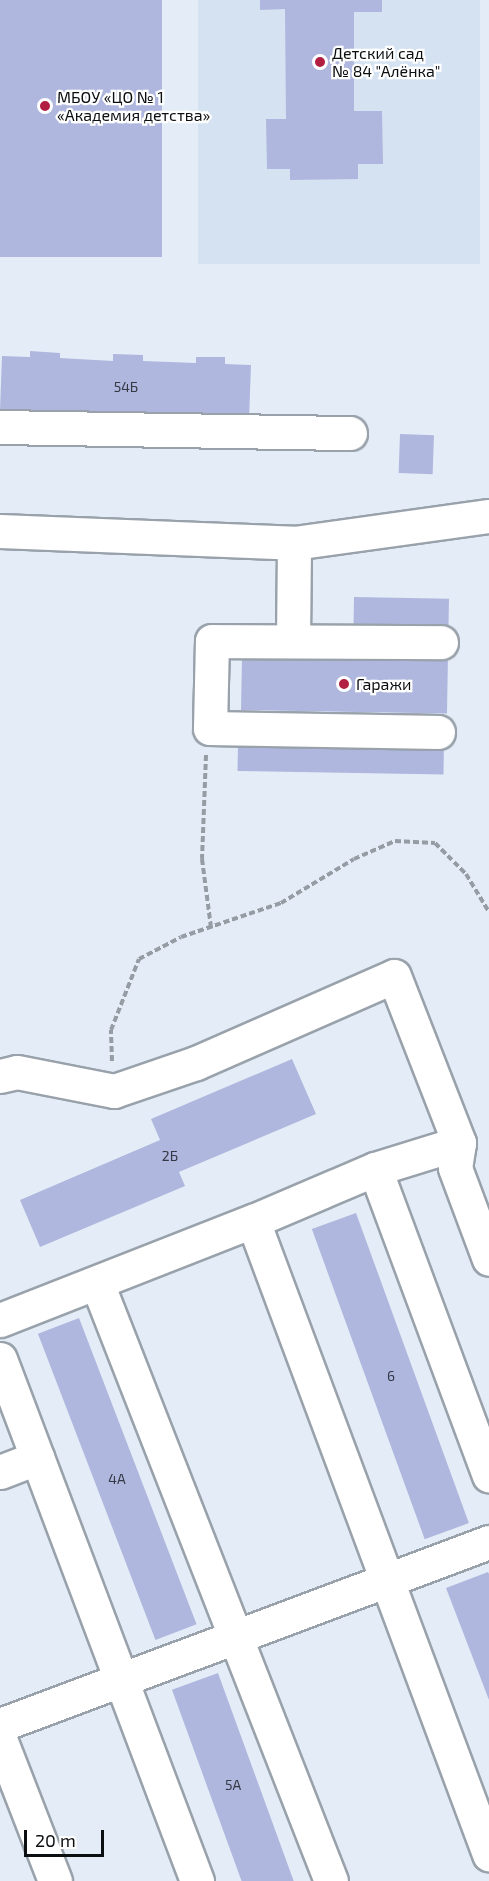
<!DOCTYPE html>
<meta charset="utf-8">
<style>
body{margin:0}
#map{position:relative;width:489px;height:1881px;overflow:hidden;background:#e4edf7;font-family:"Exo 2",sans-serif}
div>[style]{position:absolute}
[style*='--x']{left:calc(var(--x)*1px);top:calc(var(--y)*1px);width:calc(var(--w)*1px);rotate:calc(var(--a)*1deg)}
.built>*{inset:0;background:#d4e2f2;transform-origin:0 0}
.building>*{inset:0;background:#afb7de;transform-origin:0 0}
.path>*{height:4px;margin-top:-2px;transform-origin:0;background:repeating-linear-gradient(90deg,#959ca3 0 6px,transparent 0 9px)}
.roads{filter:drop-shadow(2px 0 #99a2ab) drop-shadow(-2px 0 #99a2ab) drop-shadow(0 2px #99a2ab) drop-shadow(0 -2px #99a2ab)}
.minor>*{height:33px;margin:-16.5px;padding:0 16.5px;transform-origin:16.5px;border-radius:16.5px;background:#fff}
.dots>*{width:16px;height:16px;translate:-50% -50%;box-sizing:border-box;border:3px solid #fff;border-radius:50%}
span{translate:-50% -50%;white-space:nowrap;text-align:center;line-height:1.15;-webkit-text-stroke:4.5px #fff;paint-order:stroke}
.number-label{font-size:14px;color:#353945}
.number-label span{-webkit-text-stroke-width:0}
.poi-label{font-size:16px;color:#0c0f12}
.left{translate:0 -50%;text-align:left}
.scale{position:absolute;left:24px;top:1830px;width:80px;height:27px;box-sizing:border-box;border:3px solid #0c0f12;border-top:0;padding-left:8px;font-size:18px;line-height:21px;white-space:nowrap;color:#0c0f12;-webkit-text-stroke:4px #fff;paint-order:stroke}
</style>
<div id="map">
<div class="built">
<i style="left:198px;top:0;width:282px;height:264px"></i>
</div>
<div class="building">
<i style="left:0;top:0;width:162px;height:257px"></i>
<i style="clip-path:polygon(260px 0,382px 0,382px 12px,354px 12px,354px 111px,382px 111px,383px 164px,358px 164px,358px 179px,290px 180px,290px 169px,267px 169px,266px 119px,286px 119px,285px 9px,260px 10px)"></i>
<i style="clip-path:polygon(30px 351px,60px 353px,60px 358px,113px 361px,113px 354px,143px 355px,143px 361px,196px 363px,196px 357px,225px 357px,225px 364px,251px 365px,249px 420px,0 410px,2px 356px,30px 357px)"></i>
<i style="left:400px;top:434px;width:34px;height:39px;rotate:2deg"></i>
<i style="left:354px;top:597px;width:95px;height:28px;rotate:1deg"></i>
<i style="left:242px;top:654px;width:206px;height:56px;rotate:1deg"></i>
<i style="left:238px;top:742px;width:206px;height:29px;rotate:1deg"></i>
<i style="clip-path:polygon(292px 1059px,316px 1114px,179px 1172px,185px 1186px,40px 1247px,20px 1200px,160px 1140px,151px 1119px)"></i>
<i style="left:356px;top:1213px;width:330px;height:47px;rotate:70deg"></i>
<i style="left:79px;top:1318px;width:328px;height:44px;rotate:69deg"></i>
<i style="clip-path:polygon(488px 1572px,489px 1574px,489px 1700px,446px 1588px)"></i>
<i style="left:218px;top:1673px;width:222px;height:49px;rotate:70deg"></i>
</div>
<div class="path">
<i style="--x:206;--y:755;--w:104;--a:92.2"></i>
<i style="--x:202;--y:859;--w:69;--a:82.5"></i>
<i style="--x:112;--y:1061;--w:31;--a:-92"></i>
<i style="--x:111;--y:1030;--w:76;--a:-68.5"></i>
<i style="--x:139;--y:959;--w:47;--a:-27.6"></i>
<i style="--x:181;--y:937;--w:106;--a:-18.8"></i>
<i style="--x:281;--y:903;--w:85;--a:-31.1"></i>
<i style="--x:354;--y:859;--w:45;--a:-23.7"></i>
<i style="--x:395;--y:841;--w:40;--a:2.9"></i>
<i style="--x:435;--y:843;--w:44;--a:45"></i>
<i style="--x:466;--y:874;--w:44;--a:58.8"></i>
</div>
<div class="roads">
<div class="minor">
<i style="--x:0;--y:427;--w:350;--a:1"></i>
<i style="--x:0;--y:531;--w:294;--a:2.3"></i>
<i style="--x:294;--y:543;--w:197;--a:-7.9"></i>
<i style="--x:293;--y:641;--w:98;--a:-89.4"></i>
<i style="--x:438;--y:732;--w:228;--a:-179"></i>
<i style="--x:210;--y:728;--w:87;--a:-88.7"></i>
<i style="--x:212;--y:641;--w:229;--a:0.3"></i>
<i style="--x:0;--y:1076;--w:17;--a:-13"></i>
<i style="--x:17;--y:1072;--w:99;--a:11.1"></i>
<i style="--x:114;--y:1091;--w:87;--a:-18.9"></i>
<i style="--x:196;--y:1063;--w:216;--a:-23.7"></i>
<i style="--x:394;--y:976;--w:179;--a:68.7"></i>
<i style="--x:459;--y:1143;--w:25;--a:99"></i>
<i style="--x:455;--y:1168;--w:97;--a:69.5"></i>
<i style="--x:459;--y:1143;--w:88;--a:162.8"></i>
<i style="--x:375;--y:1169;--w:133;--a:156.9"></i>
<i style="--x:253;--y:1221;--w:676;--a:69.55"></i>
<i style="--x:375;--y:1169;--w:327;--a:69.6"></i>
<i style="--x:97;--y:1283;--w:642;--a:68.63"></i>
<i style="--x:0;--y:1320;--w:272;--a:-21.4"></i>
<i style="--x:0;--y:1359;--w:558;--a:69.32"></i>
<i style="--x:0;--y:1472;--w:40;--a:-21"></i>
<i style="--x:0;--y:1725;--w:522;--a:-20.52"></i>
<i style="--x:0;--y:1739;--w:152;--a:68.8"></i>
</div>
</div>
<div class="dots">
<i style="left:320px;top:62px;background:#b11e42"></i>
<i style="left:45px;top:106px;background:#b11e42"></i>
<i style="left:344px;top:684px;background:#b11e42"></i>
</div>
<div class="number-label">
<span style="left:126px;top:387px">54Б</span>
<span style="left:170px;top:1156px">2Б</span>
<span style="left:391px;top:1376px">6</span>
<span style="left:117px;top:1479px">4А</span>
<span style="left:233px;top:1785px">5А</span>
</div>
<div class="poi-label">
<span class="left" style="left:332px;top:62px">Детский сад<br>№ 84 "Алёнка"</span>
<span class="left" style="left:57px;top:106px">МБОУ «ЦО № 1<br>«Академия детства»</span>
<span class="left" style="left:356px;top:684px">Гаражи</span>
</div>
<div class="scale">20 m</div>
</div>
